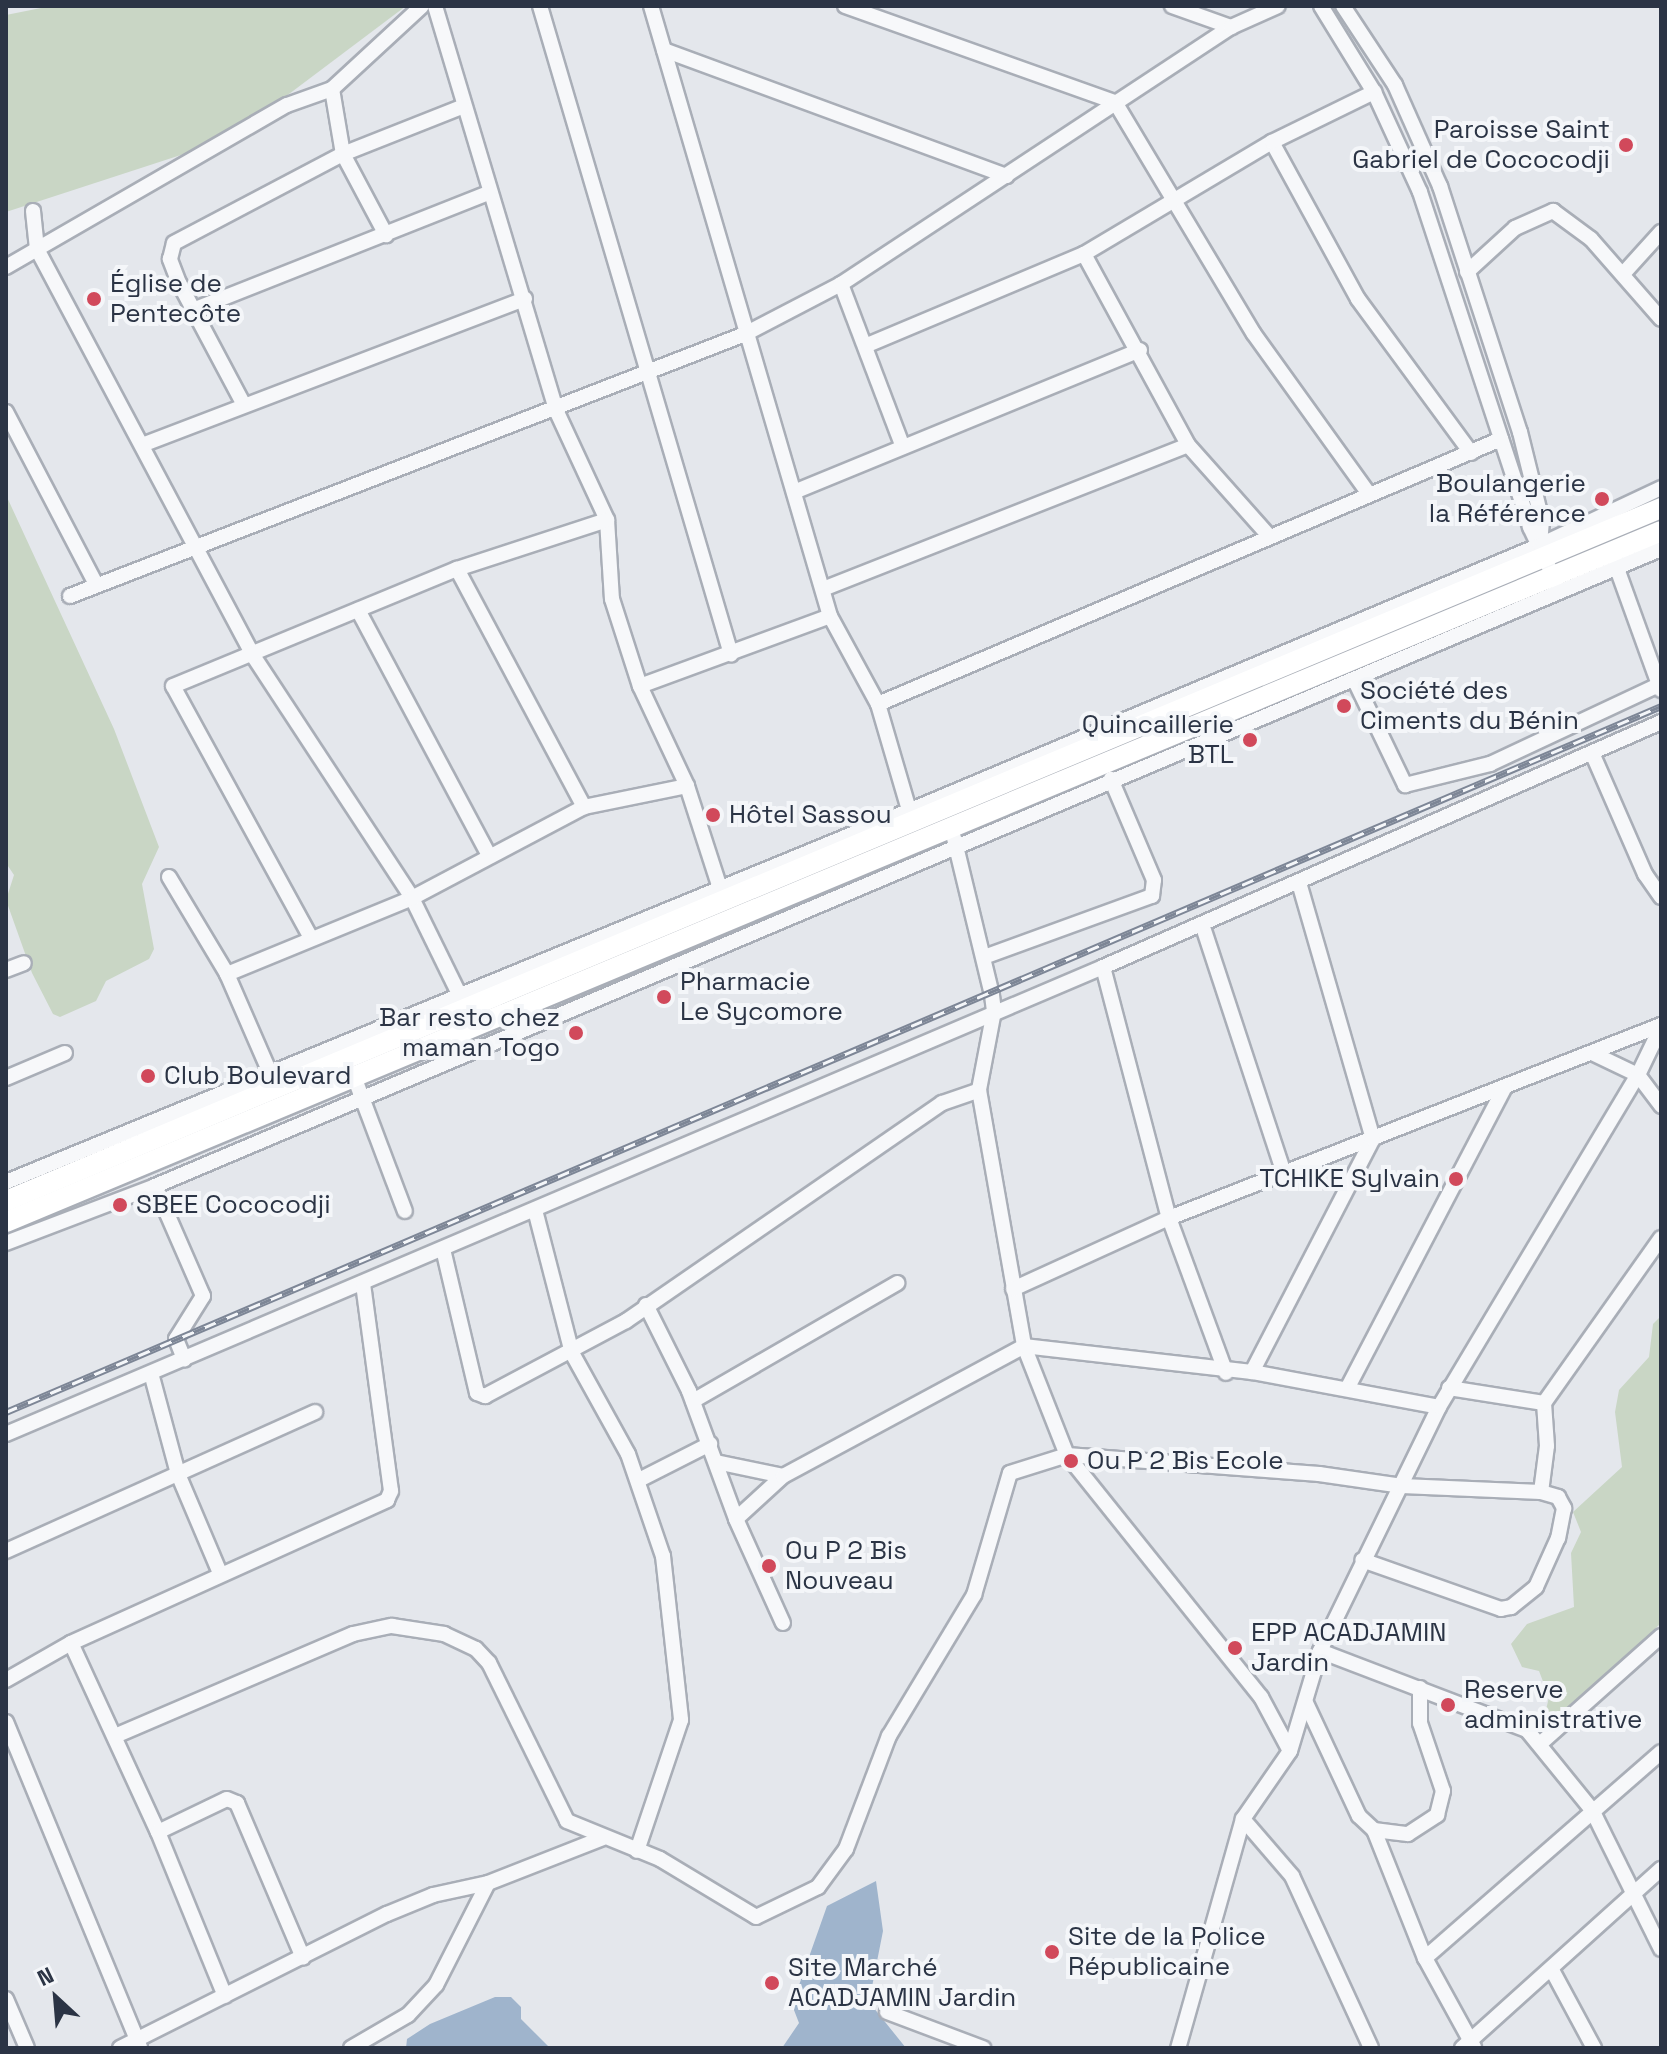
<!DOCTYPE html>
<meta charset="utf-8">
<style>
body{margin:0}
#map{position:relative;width:1667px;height:2054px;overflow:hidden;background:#e4e7ec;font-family:"Space Grotesk",sans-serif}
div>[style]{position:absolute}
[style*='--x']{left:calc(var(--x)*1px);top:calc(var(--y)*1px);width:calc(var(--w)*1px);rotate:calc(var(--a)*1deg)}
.green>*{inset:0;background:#c9d6c5}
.water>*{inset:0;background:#9fb4cc}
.roads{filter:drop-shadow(2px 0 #a9aeb7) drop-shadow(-2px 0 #a9aeb7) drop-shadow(0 2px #a9aeb7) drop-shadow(0 -2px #a9aeb7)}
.minor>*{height:14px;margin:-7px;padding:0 7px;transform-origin:7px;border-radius:7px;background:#f7f8fa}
.highway>*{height:20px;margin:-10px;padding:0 10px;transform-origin:10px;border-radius:10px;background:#fff}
.rail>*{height:7px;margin-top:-3.5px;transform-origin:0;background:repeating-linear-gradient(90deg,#f4f6f9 0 12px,#7d8696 0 24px);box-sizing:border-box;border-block:2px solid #7d8696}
.dots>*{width:22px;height:22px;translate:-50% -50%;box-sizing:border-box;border:4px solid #f4f6f9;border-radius:50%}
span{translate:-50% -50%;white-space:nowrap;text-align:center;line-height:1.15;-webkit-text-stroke:8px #f4f6f9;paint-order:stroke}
.poi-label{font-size:26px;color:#2b3445}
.right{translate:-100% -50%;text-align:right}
.left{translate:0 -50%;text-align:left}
.frame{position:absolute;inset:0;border:8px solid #2b3445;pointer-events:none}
.north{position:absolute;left:16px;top:1958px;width:80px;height:80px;-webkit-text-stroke:6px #f4f6f9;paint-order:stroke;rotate:334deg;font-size:22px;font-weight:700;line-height:32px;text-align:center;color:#2b3445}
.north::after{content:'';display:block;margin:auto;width:28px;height:36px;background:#2b3445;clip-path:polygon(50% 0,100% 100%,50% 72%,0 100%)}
</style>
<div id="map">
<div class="green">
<i style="clip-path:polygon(51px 6px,406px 6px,289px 94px,187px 153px,6px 212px,6px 15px)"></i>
<i style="clip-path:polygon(6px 495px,114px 729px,159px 847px,142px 884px,154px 949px,149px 959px,106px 981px,96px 1001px,60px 1017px,53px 1014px,32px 973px,6px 900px,14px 875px,6px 863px)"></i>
<i style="clip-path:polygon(1661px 1316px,1661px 1623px,1550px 1731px,1543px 1723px,1549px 1697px,1539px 1671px,1522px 1667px,1511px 1644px,1527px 1624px,1574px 1607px,1571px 1553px,1581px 1532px,1573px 1512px,1622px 1467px,1615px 1412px,1619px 1390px,1649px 1357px,1653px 1324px)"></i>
</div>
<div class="water">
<i style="clip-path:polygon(876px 1881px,883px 1931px,869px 2002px,906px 2048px,782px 2048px,799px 2023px,792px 2005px,827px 1906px)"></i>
<i style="clip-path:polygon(495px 1997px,511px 1997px,521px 2007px,521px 2019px,550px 2048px,406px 2048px,407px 2039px,430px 2024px)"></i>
</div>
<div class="roads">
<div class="minor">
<i style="--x:435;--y:6;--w:422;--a:73.3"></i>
<i style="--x:556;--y:410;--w:121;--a:65.1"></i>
<i style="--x:607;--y:520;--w:79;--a:86.4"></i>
<i style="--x:612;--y:599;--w:91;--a:72.2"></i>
<i style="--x:640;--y:686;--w:110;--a:64.8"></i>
<i style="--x:687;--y:786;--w:107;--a:72.1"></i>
<i style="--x:540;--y:6;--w:676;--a:73.58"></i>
<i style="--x:651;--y:6;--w:636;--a:73.65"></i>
<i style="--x:830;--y:616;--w:100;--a:61.4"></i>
<i style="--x:878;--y:704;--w:110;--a:73.7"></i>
<i style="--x:845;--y:6;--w:287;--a:19.6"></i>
<i style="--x:1115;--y:102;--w:270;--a:59.1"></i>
<i style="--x:1254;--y:334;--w:197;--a:54.3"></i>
<i style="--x:1172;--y:6;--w:63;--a:19.6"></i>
<i style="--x:1321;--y:6;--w:101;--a:58.4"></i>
<i style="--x:1374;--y:92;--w:110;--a:65.3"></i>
<i style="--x:1420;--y:192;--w:353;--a:71.8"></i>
<i style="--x:1530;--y:527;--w:63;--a:64.7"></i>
<i style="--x:1343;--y:6;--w:95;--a:56.6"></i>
<i style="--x:1395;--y:85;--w:111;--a:66"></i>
<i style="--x:1440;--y:186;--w:259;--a:72"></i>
<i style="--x:1520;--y:432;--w:92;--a:76.1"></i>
<i style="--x:1542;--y:521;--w:23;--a:95"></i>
<i style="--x:664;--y:50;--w:365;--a:20.2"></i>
<i style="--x:332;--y:89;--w:66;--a:80.4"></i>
<i style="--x:343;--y:154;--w:92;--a:62"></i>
<i style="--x:1272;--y:142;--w:179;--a:61.3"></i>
<i style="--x:1358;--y:299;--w:191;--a:53.7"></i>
<i style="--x:33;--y:211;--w:38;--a:84"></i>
<i style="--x:37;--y:249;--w:459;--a:62"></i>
<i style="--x:252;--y:654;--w:292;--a:56.7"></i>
<i style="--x:412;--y:898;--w:109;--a:63.9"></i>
<i style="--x:1084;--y:254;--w:217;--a:61.4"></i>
<i style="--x:1188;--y:445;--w:123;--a:48.3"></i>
<i style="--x:6;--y:267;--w:324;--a:-30"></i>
<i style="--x:287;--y:105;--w:48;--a:-19.6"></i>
<i style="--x:332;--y:89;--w:122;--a:-42.7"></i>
<i style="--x:1467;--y:272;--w:65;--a:-42.5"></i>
<i style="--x:1515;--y:228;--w:42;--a:-24.1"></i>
<i style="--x:1553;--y:211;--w:47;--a:36.4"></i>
<i style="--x:1591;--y:239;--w:106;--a:48.8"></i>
<i style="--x:1623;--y:274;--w:57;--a:-47.9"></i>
<i style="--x:841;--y:284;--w:174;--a:69.2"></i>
<i style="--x:193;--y:310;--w:318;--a:-21.6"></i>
<i style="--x:865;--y:346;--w:238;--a:-22.8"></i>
<i style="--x:1084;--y:254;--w:219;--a:-30.8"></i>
<i style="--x:1272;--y:142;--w:114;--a:-26.1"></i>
<i style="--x:244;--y:405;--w:138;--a:-118"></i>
<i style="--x:179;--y:283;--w:26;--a:-111"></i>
<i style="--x:170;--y:259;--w:16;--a:-76"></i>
<i style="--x:174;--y:243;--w:191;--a:-27.8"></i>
<i style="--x:343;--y:154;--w:130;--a:-21.6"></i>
<i style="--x:6;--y:412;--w:194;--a:62.4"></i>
<i style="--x:142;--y:445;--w:410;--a:-20.9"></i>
<i style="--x:794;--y:492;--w:374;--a:-22.3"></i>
<i style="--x:1615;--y:563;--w:135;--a:70.1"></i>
<i style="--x:457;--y:569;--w:270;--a:61.9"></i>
<i style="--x:823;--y:589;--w:392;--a:-21.5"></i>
<i style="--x:70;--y:596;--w:724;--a:-21.21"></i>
<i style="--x:745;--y:334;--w:108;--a:-27.5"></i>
<i style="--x:841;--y:284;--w:467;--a:-33.4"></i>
<i style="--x:1231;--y:27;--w:51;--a:-24.1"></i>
<i style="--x:358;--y:610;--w:278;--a:61.9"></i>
<i style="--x:1354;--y:679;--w:118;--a:64.3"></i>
<i style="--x:1405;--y:785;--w:88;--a:-13.9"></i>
<i style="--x:1490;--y:764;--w:187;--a:-25.1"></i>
<i style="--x:640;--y:686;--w:202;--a:-20.2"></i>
<i style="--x:878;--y:704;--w:677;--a:-23.04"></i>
<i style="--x:1593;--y:755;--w:130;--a:66.4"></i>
<i style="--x:1645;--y:874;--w:28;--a:55"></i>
<i style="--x:954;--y:838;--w:162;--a:76.4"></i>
<i style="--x:992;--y:995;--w:16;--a:83"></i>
<i style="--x:994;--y:1011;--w:80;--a:100.8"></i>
<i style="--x:979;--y:1090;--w:260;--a:80"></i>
<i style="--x:1024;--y:1346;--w:117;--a:68.5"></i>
<i style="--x:1067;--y:1455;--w:310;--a:51.3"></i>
<i style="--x:1261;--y:1697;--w:61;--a:61.8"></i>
<i style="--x:1290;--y:1751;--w:83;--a:124.7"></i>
<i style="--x:1243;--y:1819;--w:238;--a:105.8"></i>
<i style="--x:169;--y:877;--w:113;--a:59.1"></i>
<i style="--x:227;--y:974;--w:108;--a:66.5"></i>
<i style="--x:1202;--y:924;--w:262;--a:71.8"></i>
<i style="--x:311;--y:938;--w:287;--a:-118.7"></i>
<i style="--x:173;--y:686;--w:307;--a:-22.4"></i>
<i style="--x:457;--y:569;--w:158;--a:-18.1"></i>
<i style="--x:984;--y:957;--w:179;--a:-20"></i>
<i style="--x:1152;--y:896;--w:16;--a:-83"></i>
<i style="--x:1154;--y:880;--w:110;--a:-113.1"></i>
<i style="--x:1103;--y:967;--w:260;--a:75.3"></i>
<i style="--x:1169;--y:1218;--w:165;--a:69.8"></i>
<i style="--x:6;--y:970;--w:19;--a:-21"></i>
<i style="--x:227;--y:974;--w:200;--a:-22.3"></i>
<i style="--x:412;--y:898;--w:195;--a:-27.9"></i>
<i style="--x:584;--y:807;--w:105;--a:-11.5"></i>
<i style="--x:1592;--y:1053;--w:51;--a:25.6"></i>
<i style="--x:1638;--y:1075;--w:39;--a:53"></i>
<i style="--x:6;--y:1078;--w:64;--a:-23"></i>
<i style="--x:355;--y:1079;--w:141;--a:69.3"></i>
<i style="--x:6;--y:1182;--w:991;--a:-22.35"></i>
<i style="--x:923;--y:805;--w:670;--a:-22.85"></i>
<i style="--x:1540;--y:545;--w:134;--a:-25.2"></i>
<i style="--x:155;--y:1186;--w:120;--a:66.4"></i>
<i style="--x:203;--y:1296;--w:51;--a:122.1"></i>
<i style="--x:176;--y:1339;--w:22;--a:68"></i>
<i style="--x:535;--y:1210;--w:148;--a:75.5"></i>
<i style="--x:572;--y:1353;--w:115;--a:61"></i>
<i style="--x:628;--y:1454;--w:108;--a:71.1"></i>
<i style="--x:663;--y:1556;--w:165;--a:83.7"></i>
<i style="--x:681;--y:1720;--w:138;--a:108.6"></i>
<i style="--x:6;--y:1243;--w:160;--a:-20.9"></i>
<i style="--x:155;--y:1186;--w:1635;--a:-22.93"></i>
<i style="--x:443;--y:1249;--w:148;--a:76.7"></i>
<i style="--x:477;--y:1393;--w:9;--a:21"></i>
<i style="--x:485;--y:1396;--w:160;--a:-28"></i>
<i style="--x:626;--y:1321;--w:384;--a:-34.6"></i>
<i style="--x:942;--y:1103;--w:39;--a:-19"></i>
<i style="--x:1013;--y:1289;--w:171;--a:-24.5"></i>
<i style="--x:1169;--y:1218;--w:529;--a:-21.42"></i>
<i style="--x:646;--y:1305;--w:96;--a:63.4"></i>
<i style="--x:689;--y:1391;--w:136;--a:69.8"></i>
<i style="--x:736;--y:1519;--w:114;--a:65.7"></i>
<i style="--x:1252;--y:1372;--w:263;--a:-62.6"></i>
<i style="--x:1373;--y:1139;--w:267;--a:-106.1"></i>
<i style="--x:151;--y:1373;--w:105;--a:75"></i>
<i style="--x:178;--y:1474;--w:108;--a:67"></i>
<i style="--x:1348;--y:1387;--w:337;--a:-62.4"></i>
<i style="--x:1449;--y:1388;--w:96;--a:9"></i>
<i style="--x:693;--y:1401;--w:236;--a:-30"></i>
<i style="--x:6;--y:1434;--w:1192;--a:-23.06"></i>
<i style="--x:1103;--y:967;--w:609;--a:-23.7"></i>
<i style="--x:716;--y:1462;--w:68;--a:11.8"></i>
<i style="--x:639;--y:1480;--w:80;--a:-26.9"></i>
<i style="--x:1541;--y:1492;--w:46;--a:-82.6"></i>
<i style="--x:1547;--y:1446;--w:43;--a:-94"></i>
<i style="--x:1544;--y:1403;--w:202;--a:-54.7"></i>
<i style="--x:736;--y:1519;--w:64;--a:-42.5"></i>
<i style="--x:783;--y:1476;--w:274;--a:-28.3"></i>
<i style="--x:1024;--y:1346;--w:229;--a:6.5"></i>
<i style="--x:1252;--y:1372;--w:190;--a:10.6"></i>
<i style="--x:6;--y:1551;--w:339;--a:-24.2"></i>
<i style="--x:71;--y:1643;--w:208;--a:65.3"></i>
<i style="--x:158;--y:1832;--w:177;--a:67.8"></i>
<i style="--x:1320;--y:1651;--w:222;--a:20.9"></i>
<i style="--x:1527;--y:1730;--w:103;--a:50.9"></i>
<i style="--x:1592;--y:1810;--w:155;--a:63.6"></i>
<i style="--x:6;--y:1680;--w:75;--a:-29.6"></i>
<i style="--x:71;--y:1643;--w:347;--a:-24.3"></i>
<i style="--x:387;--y:1500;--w:10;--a:-66"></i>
<i style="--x:391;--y:1491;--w:210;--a:-97.7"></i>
<i style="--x:1306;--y:1703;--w:125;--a:64.9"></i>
<i style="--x:1359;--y:1816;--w:21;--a:43"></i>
<i style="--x:1374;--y:1830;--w:34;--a:7"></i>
<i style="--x:1408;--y:1834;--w:35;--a:-33"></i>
<i style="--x:1437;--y:1815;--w:25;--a:-76"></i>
<i style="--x:1443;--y:1791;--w:72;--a:-108.7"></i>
<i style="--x:1420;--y:1723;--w:35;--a:-90"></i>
<i style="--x:6;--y:1722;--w:352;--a:67.6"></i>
<i style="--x:115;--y:1736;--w:259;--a:-23.2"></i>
<i style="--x:353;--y:1634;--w:40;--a:-12"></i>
<i style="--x:392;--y:1626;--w:53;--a:8.7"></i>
<i style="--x:444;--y:1634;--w:35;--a:25"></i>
<i style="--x:476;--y:1649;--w:19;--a:47"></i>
<i style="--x:489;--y:1663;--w:176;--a:63.7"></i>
<i style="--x:567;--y:1821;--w:100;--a:22.2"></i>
<i style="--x:660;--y:1859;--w:112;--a:31.1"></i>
<i style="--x:756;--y:1917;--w:69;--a:-25.8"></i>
<i style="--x:818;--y:1887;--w:47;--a:-53.6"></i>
<i style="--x:846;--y:1849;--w:121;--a:-69.2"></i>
<i style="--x:889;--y:1736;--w:165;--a:-58.9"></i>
<i style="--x:974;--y:1595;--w:127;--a:-73.6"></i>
<i style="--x:1010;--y:1473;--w:60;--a:-17.5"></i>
<i style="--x:1067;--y:1455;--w:253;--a:4.3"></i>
<i style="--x:1319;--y:1474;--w:84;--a:8.2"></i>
<i style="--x:1402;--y:1486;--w:139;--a:2.5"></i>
<i style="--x:1541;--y:1492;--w:18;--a:16"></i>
<i style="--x:1558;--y:1497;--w:13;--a:61"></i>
<i style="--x:1564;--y:1508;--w:31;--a:101"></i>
<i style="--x:1558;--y:1538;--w:54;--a:114.2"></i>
<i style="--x:1536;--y:1587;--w:32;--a:141"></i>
<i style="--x:1511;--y:1607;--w:10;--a:169"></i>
<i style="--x:1501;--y:1609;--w:147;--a:-160.6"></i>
<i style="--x:1541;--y:1743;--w:161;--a:-41.7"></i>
<i style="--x:1290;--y:1751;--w:104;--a:-73.3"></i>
<i style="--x:1320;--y:1651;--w:271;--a:-64"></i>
<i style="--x:1439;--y:1407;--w:387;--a:-59.1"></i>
<i style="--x:1638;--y:1075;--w:53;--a:-64.4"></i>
<i style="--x:1243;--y:1819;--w:75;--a:49.3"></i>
<i style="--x:1292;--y:1876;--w:189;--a:65.3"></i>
<i style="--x:1374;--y:1830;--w:138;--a:68.3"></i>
<i style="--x:1425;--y:1958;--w:102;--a:61.2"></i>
<i style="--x:158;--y:1832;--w:76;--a:-25.6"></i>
<i style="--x:227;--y:1799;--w:11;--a:22"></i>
<i style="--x:237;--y:1803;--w:168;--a:66.9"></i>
<i style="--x:1425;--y:1958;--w:313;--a:-41.1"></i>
<i style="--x:1552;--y:1970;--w:89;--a:61.7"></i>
<i style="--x:6;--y:1999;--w:53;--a:66.8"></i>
<i style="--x:887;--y:2012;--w:103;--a:20.6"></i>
<i style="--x:120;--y:2048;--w:299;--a:-26.7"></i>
<i style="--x:387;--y:1914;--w:50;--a:-22.4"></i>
<i style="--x:433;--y:1895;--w:56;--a:-12.3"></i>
<i style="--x:488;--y:1883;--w:123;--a:-21.4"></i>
<i style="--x:351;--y:2048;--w:66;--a:-30.1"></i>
<i style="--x:408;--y:2015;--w:41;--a:-47"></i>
<i style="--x:436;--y:1985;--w:114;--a:-63"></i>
<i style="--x:1462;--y:2048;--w:268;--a:-42"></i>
</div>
<div class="highway">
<i style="--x:6;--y:1201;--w:1794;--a:-22.72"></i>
<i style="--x:6;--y:1222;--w:1793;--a:-22.66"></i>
</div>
</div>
<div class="rail">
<i style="--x:6;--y:1412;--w:1799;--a:-23.1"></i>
</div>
<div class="dots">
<i style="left:1626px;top:145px;background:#d1495b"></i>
<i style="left:94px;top:299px;background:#d1495b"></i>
<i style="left:1602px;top:499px;background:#d1495b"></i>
<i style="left:1344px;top:706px;background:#d1495b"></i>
<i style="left:1250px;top:740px;background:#d1495b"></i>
<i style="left:713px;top:815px;background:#d1495b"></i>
<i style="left:664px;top:997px;background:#d1495b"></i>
<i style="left:576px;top:1033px;background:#d1495b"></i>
<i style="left:148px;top:1076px;background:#d1495b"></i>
<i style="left:1456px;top:1179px;background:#d1495b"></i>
<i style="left:120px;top:1205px;background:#d1495b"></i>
<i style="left:1071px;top:1461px;background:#d1495b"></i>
<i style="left:769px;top:1566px;background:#d1495b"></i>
<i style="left:1235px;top:1648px;background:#d1495b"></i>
<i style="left:1448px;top:1705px;background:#d1495b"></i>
<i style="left:1052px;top:1952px;background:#d1495b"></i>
<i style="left:772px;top:1983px;background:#d1495b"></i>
</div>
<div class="poi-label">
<span class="right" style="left:1610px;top:145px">Paroisse Saint<br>Gabriel de Cococodji</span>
<span class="left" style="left:110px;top:299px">Église de<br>Pentecôte</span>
<span class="right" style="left:1586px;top:499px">Boulangerie<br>la Référence</span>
<span class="left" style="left:1360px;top:706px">Société des<br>Ciments du Bénin</span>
<span class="right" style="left:1234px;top:740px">Quincaillerie<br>BTL</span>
<span class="left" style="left:729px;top:815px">Hôtel Sassou</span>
<span class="left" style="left:680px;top:997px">Pharmacie<br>Le Sycomore</span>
<span class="right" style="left:560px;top:1033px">Bar resto chez<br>maman Togo</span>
<span class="left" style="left:164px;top:1076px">Club Boulevard</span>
<span class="right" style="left:1440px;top:1179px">TCHIKE Sylvain</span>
<span class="left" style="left:136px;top:1205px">SBEE Cococodji</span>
<span class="left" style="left:1087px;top:1461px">Ou P 2 Bis Ecole</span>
<span class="left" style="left:785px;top:1566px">Ou P 2 Bis<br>Nouveau</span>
<span class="left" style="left:1251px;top:1648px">EPP ACADJAMIN<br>Jardin</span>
<span class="left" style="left:1464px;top:1705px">Reserve<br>administrative</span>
<span class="left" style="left:1068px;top:1952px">Site de la Police<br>Républicaine</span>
<span class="left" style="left:788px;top:1983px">Site Marché<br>ACADJAMIN Jardin</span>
</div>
<div class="frame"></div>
<div class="north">N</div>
</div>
